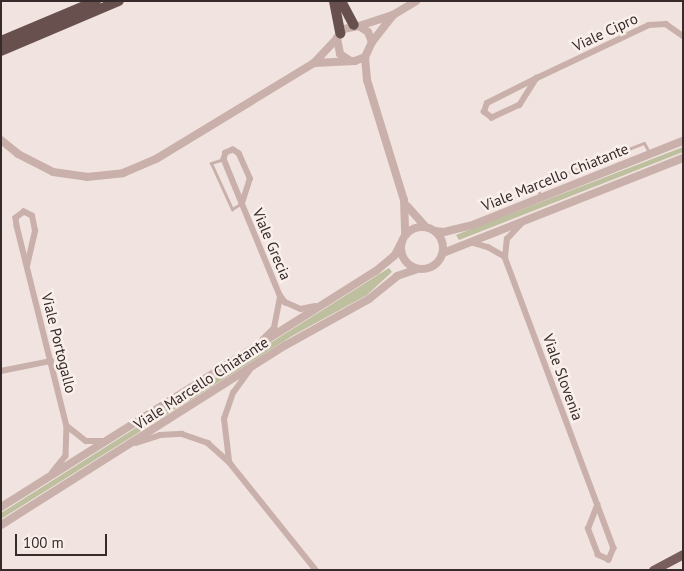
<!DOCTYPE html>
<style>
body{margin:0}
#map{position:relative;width:684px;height:571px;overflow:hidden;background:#f1e3df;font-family:"PT Sans",sans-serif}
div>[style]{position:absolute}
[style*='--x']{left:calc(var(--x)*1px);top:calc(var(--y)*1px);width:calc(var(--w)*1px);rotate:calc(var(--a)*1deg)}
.green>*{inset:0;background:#bebf9f}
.service>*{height:3px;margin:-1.5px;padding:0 1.5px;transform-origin:1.5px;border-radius:1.5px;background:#c9b0ab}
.minor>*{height:5.5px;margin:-2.75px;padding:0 2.75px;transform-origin:2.75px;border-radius:2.75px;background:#c9b0ab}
.tertiary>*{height:8px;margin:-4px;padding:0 4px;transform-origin:4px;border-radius:4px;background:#c9b0ab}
.tertiary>.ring{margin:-4px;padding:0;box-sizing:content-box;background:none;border:8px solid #c9b0ab;border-radius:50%}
.primary>*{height:9px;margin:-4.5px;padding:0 4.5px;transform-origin:4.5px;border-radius:4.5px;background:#785e5c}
.trunk>*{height:10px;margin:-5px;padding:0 5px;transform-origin:5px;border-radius:5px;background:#68504f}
span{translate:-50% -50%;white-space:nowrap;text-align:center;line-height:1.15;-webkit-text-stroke:5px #f9efeb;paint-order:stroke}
.street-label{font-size:15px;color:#372a2a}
.frame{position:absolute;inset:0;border:2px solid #372a2a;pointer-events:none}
.scale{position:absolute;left:15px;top:534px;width:92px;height:22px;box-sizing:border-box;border:2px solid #372a2a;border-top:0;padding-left:6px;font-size:15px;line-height:18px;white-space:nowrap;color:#372a2a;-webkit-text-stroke:4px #f9efeb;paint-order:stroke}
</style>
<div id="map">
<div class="green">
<i style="clip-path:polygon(683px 147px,683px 152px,459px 240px,456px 235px)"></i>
<i style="clip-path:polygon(389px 268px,392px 272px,367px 295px,292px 336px,1px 519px,1px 513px)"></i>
</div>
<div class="service">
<i style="--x:224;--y:159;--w:14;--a:163"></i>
<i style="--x:211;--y:163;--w:51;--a:65.5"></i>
<i style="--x:232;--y:209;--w:12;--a:-31"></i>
<i style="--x:541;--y:197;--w:13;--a:-113"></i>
<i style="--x:536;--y:185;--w:116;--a:-21.3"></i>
<i style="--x:644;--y:143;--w:13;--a:61"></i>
</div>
<div class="minor">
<i style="--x:537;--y:78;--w:124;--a:-25.3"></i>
<i style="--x:649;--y:25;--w:17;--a:-3"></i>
<i style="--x:666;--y:24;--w:21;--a:35"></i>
<i style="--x:537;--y:78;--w:32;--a:122"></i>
<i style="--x:520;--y:105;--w:31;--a:155"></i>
<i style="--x:492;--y:118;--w:10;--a:-143"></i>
<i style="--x:484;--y:112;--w:9;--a:-72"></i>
<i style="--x:487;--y:103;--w:56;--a:-26.6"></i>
<i style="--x:242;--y:203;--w:25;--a:-72"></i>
<i style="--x:250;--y:179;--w:27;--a:-114"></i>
<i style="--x:239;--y:154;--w:7;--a:-146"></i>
<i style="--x:233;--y:150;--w:8;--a:157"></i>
<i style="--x:226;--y:153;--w:6;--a:108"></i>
<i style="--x:224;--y:159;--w:48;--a:67.8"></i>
<i style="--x:242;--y:203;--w:100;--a:67.6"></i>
<i style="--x:280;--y:295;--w:9;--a:54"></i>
<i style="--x:285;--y:302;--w:17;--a:24"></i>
<i style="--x:301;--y:309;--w:14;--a:-12"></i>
<i style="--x:470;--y:242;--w:19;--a:16"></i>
<i style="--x:488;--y:247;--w:20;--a:30"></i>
<i style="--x:505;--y:257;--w:18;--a:-84"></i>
<i style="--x:507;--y:239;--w:21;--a:-47"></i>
<i style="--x:505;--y:257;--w:311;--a:69.5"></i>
<i style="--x:614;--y:548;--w:13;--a:113"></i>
<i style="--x:609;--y:560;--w:12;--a:-156"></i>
<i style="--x:598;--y:555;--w:28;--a:-111"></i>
<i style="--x:588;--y:529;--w:26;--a:-69"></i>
<i style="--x:27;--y:266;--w:36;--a:-77"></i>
<i style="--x:35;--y:231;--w:15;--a:-101"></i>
<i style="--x:32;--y:216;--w:9;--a:-153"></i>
<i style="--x:24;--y:212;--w:10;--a:143"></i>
<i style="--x:16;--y:218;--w:8;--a:83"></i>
<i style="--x:17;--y:226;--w:206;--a:76"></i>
<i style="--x:67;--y:426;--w:30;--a:92"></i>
<i style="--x:66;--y:456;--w:21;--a:129"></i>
<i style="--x:263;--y:339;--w:16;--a:-45"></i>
<i style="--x:274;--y:328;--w:32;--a:-79"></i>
<i style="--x:1;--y:371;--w:51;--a:-11.3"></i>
<i style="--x:67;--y:426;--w:24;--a:38"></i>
<i style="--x:86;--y:441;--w:18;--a:0"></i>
<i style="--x:136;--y:443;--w:25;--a:-18"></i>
<i style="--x:160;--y:435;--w:22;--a:-3"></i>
<i style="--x:182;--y:434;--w:28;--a:19"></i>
<i style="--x:208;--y:443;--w:30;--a:42"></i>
<i style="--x:230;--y:463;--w:137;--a:51.2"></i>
<i style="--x:229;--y:461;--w:42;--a:-96.8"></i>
<i style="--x:224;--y:419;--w:28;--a:-71"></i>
<i style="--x:233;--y:393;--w:31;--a:-54"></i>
</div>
<div class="tertiary">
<i style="--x:359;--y:26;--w:36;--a:-18"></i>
<i style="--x:393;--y:15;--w:27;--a:-31"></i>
<i style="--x:372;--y:42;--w:34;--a:-52"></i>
<i style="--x:365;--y:57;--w:23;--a:85"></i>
<i style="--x:367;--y:80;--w:126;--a:72.9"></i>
<i style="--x:404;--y:200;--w:35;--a:88"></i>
<i style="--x:314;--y:63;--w:41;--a:-2.8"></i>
<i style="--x:355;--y:61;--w:11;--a:-22"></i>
<i style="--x:365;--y:57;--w:17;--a:-65"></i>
<i style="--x:372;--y:42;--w:11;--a:-112"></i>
<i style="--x:368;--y:32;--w:11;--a:-146"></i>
<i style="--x:359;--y:26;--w:15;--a:169"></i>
<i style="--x:344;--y:29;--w:11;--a:128"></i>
<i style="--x:337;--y:38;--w:16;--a:79"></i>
<i style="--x:340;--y:54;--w:11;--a:34"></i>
<i style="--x:1;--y:140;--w:22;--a:39"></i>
<i style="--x:18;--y:154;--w:39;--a:27"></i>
<i style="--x:53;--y:172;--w:34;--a:8"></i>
<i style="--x:87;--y:177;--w:36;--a:-6"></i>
<i style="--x:123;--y:173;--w:36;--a:-23"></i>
<i style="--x:156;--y:159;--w:185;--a:-31.3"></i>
<i style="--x:314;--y:63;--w:34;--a:-47"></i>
<i style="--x:407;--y:206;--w:28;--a:48"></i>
<i class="ring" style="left:401px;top:227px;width:34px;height:34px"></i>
<i style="--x:435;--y:231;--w:9;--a:6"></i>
<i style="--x:444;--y:232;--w:32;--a:-14"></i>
<i style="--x:475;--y:224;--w:224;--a:-21.8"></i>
<i style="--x:443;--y:253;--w:258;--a:-21.6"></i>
<i style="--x:1;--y:507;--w:443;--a:-32.2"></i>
<i style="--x:376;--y:271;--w:25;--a:-40"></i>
<i style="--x:395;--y:255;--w:13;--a:-63"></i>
<i style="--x:1;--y:525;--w:337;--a:-32.3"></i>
<i style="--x:286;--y:345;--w:95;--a:-29"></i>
<i style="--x:369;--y:299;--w:36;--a:-39"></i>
<i style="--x:397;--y:276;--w:21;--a:-19"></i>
</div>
<div class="primary">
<i style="--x:653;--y:570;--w:34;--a:-28"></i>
</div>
<div class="trunk">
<i style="--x:334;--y:1;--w:33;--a:79"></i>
<i style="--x:341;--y:1;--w:27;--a:62"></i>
<i style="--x:1;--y:41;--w:103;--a:-22.8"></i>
<i style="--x:1;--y:51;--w:128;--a:-23"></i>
</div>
<div class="street-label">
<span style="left:605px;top:32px;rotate:-25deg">Viale Cipro</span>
<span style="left:555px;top:177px;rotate:-22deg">Viale Marcello Chiatante</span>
<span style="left:272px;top:244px;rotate:67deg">Viale Grecia</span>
<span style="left:59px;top:343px;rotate:76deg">Viale Portogallo</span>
<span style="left:563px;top:377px;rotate:70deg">Viale Slovenia</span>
<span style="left:201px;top:383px;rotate:-33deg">Viale Marcello Chiatante</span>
</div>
<div class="frame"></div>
<div class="scale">100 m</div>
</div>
